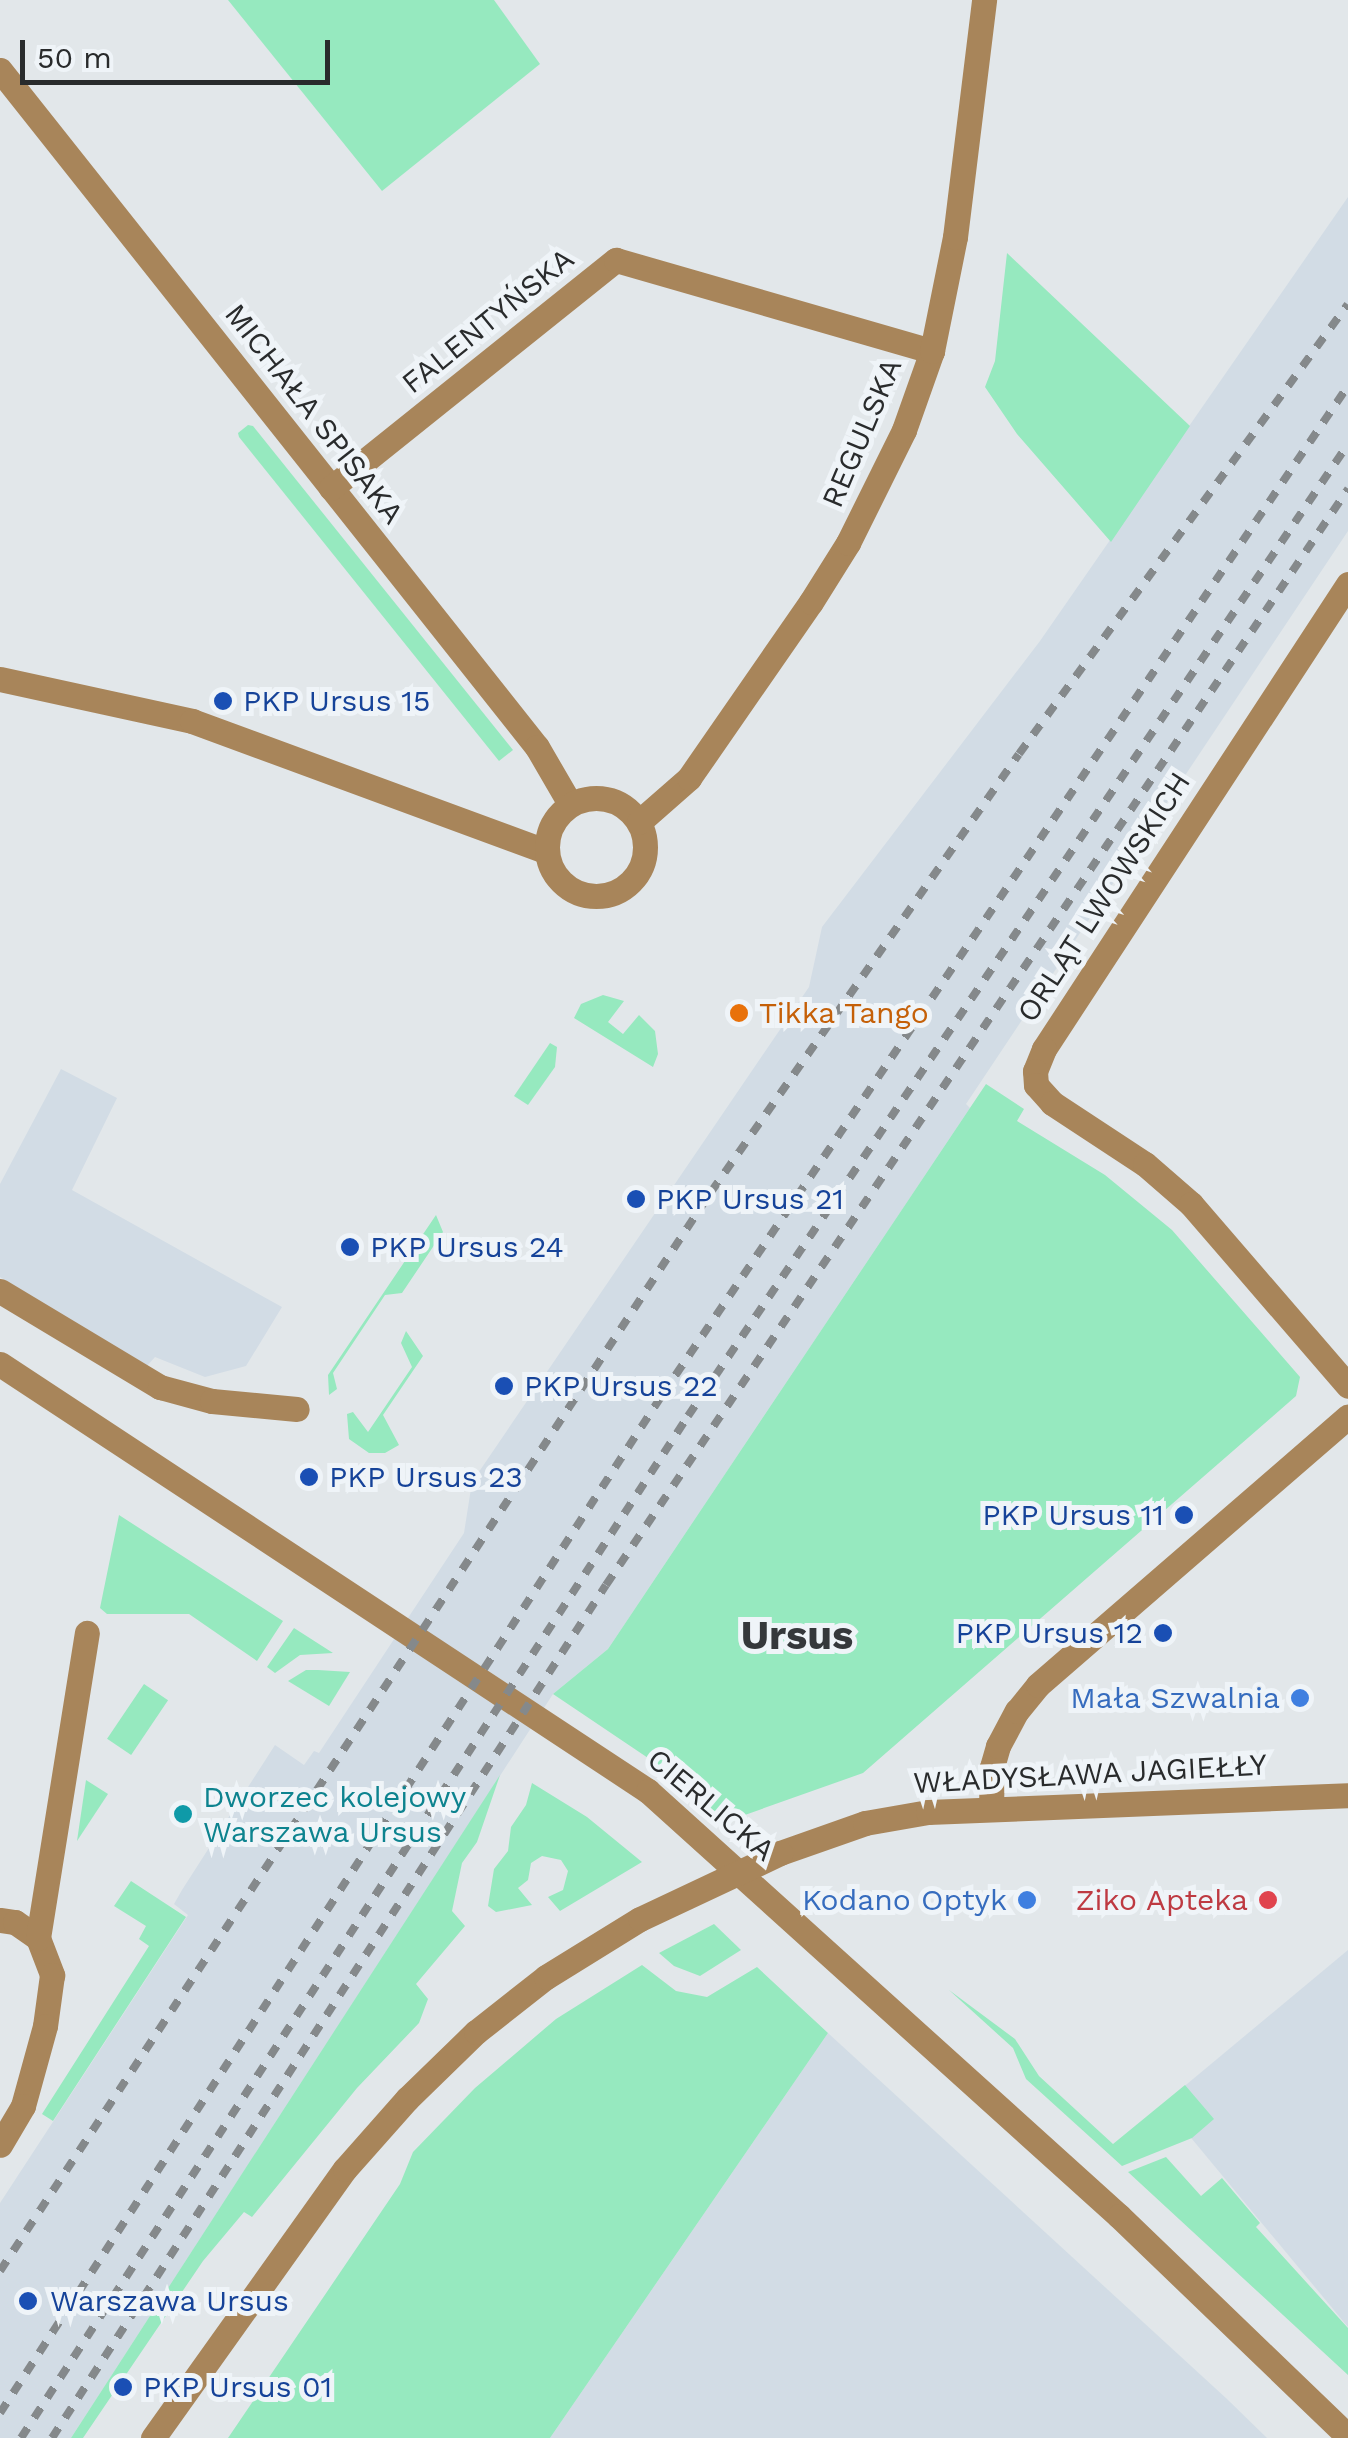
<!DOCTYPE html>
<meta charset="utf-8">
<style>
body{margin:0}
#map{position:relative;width:1348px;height:2438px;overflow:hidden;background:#e2e7ea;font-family:"Work Sans",sans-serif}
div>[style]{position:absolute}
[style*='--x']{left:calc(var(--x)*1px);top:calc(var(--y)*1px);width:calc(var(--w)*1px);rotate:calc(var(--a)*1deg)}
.built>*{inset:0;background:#d2dce5}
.green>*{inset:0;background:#96e9bf;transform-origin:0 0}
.minor>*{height:25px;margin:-12.5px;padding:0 12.5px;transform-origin:12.5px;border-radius:12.5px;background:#a8855a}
.minor>.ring{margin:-12.5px;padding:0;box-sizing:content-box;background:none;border:25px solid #a8855a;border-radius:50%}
.rail>*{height:8px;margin-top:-4px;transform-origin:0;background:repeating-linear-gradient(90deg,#85898b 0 12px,transparent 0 24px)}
.minor-bridge>*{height:25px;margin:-12.5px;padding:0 12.5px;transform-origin:12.5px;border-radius:12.5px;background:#a8855a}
.dots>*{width:28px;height:28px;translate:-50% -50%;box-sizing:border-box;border:5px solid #eff4f8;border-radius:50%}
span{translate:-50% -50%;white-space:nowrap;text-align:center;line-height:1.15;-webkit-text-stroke:10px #eff4f8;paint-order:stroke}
.street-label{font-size:30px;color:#292b2c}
.transit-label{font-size:30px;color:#164399}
.left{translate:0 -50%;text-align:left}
.right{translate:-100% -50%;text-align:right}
.food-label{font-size:30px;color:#c56008}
.shop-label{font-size:30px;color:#366cbe}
.culture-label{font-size:30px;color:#0d838f}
.health-label{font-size:30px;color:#be3a42}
.district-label{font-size:40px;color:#35383b;font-weight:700}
.scale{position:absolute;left:20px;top:40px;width:310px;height:45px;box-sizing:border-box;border:5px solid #292b2c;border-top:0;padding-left:12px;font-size:30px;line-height:35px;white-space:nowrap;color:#292b2c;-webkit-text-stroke:8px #eff4f8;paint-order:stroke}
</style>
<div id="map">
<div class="built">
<i style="clip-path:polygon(1348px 197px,1348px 531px,966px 1104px,970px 1108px,608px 1649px,553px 1694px,71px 2438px,0 2438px,0 2203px,188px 1915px,174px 1904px,182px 1890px,275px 1745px,304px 1765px,314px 1751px,319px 1753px,464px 1533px,472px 1482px,809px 987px,822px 927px,1040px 641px)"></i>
<i style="clip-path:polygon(61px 1069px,117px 1098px,72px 1190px,282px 1307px,246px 1366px,205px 1377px,155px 1357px,146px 1367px,0 1277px,0 1184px)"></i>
<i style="clip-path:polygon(1348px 1950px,1348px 2327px,1163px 2104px)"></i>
<i style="clip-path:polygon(828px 2033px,1227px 2399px,1267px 2438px,550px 2438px)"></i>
</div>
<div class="green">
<i style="clip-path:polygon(228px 0,494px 0,540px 64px,382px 191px)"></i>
<i style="clip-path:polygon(1007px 253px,1190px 426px,1111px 542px,1017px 434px,985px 387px,995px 361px)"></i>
<i style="clip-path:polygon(248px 425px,253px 426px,513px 750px,499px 761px,239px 437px,238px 433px)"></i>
<i style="clip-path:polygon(603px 995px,624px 1001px,608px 1022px,623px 1034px,639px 1015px,655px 1031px,658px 1054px,653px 1067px,574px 1018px,581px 1004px)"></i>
<i style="clip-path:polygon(550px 1043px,557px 1047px,555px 1067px,528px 1105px,514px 1096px)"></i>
<i style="clip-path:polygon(986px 1084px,1024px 1109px,1017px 1121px,1105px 1175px,1172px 1230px,1300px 1377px,1296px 1396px,863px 1773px,725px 1822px,654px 1762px,553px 1694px,608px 1649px)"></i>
<i style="clip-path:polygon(436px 1215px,443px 1232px,402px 1293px,385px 1295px,333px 1373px,337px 1389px,329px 1395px,328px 1375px)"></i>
<i style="clip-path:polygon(406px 1331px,423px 1356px,383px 1415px,399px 1445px,385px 1453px,369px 1453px,349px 1439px,347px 1414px,353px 1412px,368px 1432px,412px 1367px,401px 1343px)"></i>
<i style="clip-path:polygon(119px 1515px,283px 1621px,257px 1661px,189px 1614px,107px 1614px,100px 1608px)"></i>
<i style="clip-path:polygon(294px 1628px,333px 1653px,300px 1655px,275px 1673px,267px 1667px)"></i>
<i style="clip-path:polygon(306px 1670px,318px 1670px,350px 1672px,329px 1706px,288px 1681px)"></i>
<i style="left:144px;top:1684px;width:29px;height:66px;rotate:34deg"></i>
<i style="clip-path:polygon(500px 1775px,477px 1842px,462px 1863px,452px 1911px,465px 1926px,416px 1984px,428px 1999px,419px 2023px,357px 2088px,252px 2217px,244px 2212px,203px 2261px,83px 2438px,71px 2438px)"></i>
<i style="clip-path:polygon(86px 1780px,108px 1794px,77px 1841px)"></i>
<i style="clip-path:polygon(532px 1783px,587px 1817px,642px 1862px,560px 1911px,548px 1897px,563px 1890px,568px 1871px,561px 1860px,542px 1856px,531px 1863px,528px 1880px,518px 1888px,532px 1905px,496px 1912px,488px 1906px,494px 1869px,508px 1851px,511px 1827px,526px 1805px)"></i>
<i style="clip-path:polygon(131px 1881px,186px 1917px,53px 2121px,42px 2114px,149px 1946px,139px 1939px,146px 1926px,114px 1906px)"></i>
<i style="clip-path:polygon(714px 1924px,741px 1950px,700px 1976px,674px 1966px,659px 1953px)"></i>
<i style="clip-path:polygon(642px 1965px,676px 1991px,707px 1997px,757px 1967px,828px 2033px,550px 2438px,228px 2438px,400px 2184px,413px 2152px,475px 2088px,556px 2019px)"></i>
<i style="clip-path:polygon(949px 1990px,1015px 2039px,1039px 2076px,1113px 2144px,1185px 2085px,1214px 2119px,1192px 2138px,1122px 2166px,1026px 2079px,1013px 2048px)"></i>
<i style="clip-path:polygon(1166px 2157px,1201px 2196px,1222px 2178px,1260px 2223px,1256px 2227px,1348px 2328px,1348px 2375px,1128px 2172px)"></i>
</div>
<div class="minor">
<i style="--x:0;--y:70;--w:864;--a:51.58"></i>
<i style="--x:537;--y:747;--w:66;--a:59.9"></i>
<i style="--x:331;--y:488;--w:365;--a:-38.7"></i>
<i style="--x:616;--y:260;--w:329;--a:16.1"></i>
<i style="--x:1348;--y:584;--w:556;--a:123.18"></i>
<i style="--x:1044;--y:1049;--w:24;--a:112"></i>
<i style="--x:1035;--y:1071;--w:14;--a:86"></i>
<i style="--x:1036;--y:1085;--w:24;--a:48"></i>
<i style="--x:1052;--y:1103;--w:111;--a:33.3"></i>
<i style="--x:1145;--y:1164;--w:61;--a:41"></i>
<i style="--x:1191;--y:1204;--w:240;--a:49.2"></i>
<i style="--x:0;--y:679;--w:197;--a:12.3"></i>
<i style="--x:192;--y:721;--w:377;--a:20.2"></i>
<i class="ring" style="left:547px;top:798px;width:73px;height:73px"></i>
<i style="--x:639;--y:822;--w:67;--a:-41.3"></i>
<i style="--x:689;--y:778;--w:214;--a:-55.3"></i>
<i style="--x:811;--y:602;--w:70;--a:-57.9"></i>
<i style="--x:848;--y:543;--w:126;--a:-63.6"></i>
<i style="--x:904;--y:430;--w:84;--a:-70.5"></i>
<i style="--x:932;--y:351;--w:116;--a:-78.6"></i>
<i style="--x:955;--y:237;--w:239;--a:-83"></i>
<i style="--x:0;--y:1291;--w:187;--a:31"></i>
<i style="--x:160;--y:1387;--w:54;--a:15.1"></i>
<i style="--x:212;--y:1401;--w:85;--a:5.4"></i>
<i style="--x:0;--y:1364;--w:776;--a:33.38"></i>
<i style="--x:648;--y:1791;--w:634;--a:42.06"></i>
<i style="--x:1119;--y:2216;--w:318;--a:43.9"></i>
<i style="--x:991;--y:1807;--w:40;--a:-88.6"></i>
<i style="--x:992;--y:1767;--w:22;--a:-74"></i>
<i style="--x:998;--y:1746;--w:40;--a:-62"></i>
<i style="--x:1017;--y:1711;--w:33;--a:-51"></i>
<i style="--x:1038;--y:1685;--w:410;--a:-40.9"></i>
<i style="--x:780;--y:1853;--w:90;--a:-19.4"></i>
<i style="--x:865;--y:1823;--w:64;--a:-9.9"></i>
<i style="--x:928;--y:1812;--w:420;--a:-2.3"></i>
<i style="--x:0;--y:1920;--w:15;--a:8"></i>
<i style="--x:15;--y:1922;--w:28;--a:35"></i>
<i style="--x:38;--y:1938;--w:40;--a:69"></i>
<i style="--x:52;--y:1975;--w:51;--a:97.8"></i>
<i style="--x:45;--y:2026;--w:83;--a:105.4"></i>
<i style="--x:23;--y:2106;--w:45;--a:120.5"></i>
<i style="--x:38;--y:1938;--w:309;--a:-80.9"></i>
<i style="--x:153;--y:2438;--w:330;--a:-54.5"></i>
<i style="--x:345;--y:2169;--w:94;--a:-48.5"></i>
<i style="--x:407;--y:2099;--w:96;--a:-44.2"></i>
<i style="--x:476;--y:2032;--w:89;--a:-38.2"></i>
<i style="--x:546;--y:1977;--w:110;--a:-31.7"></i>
</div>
<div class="rail">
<i style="--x:0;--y:2271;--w:1292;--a:-56.62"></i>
<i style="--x:711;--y:1192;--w:535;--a:-54.89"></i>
<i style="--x:1019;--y:754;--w:557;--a:-53.83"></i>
<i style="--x:0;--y:2413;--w:1214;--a:-56.96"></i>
<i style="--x:662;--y:1395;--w:1220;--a:-55.79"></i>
<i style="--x:21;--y:2438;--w:1220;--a:-56.87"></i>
<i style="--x:688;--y:1416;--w:1175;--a:-55.82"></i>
<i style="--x:52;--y:2438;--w:1017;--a:-57"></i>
<i style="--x:606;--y:1585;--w:1324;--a:-55.9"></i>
</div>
<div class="minor-bridge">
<i style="--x:640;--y:1919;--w:155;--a:-25.2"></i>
</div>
<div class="dots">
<i style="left:223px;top:701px;background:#1a4fb4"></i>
<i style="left:739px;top:1013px;background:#e8710a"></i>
<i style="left:636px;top:1199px;background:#1a4fb4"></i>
<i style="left:350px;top:1247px;background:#1a4fb4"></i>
<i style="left:504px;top:1386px;background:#1a4fb4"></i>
<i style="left:309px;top:1477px;background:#1a4fb4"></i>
<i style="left:1184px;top:1515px;background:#1a4fb4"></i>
<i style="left:1163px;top:1633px;background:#1a4fb4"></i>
<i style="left:1300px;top:1698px;background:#3f7fe0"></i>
<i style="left:183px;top:1814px;background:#0f9aa8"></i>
<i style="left:1027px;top:1900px;background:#3f7fe0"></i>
<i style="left:1268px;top:1900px;background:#e0444e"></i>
<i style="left:28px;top:2301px;background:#1a4fb4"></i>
<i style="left:123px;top:2387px;background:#1a4fb4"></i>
</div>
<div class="street-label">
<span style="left:488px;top:321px;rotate:-39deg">FALENTYŃSKA</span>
<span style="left:314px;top:414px;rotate:52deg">MICHAŁA SPISAKA</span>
<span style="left:862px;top:433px;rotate:-67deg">REGULSKA</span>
<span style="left:1104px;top:897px;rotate:-57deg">ORLĄT LWOWSKICH</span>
<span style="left:1090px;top:1774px;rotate:-3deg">WŁADYSŁAWA JAGIEŁŁY</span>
<span style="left:711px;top:1805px;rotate:40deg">CIERLICKA</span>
</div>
<div class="transit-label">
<span class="left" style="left:243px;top:701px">PKP Ursus 15</span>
<span class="left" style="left:656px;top:1199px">PKP Ursus 21</span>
<span class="left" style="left:370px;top:1247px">PKP Ursus 24</span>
<span class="left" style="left:524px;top:1386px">PKP Ursus 22</span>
<span class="left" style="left:329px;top:1477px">PKP Ursus 23</span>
<span class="right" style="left:1164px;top:1515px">PKP Ursus 11</span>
<span class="right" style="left:1143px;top:1633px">PKP Ursus 12</span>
<span class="left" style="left:50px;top:2301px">Warszawa Ursus</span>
<span class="left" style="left:143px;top:2387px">PKP Ursus 01</span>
</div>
<div class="food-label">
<span class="left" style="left:759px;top:1013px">Tikka Tango</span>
</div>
<div class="shop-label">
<span class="right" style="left:1280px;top:1698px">Mała Szwalnia</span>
<span class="right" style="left:1007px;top:1900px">Kodano Optyk</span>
</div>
<div class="culture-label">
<span class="left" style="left:203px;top:1814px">Dworzec kolejowy<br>Warszawa Ursus</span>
</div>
<div class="health-label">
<span class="right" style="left:1248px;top:1900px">Ziko Apteka</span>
</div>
<div class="district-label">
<span style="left:797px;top:1636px">Ursus</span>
</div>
<div class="scale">50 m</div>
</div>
